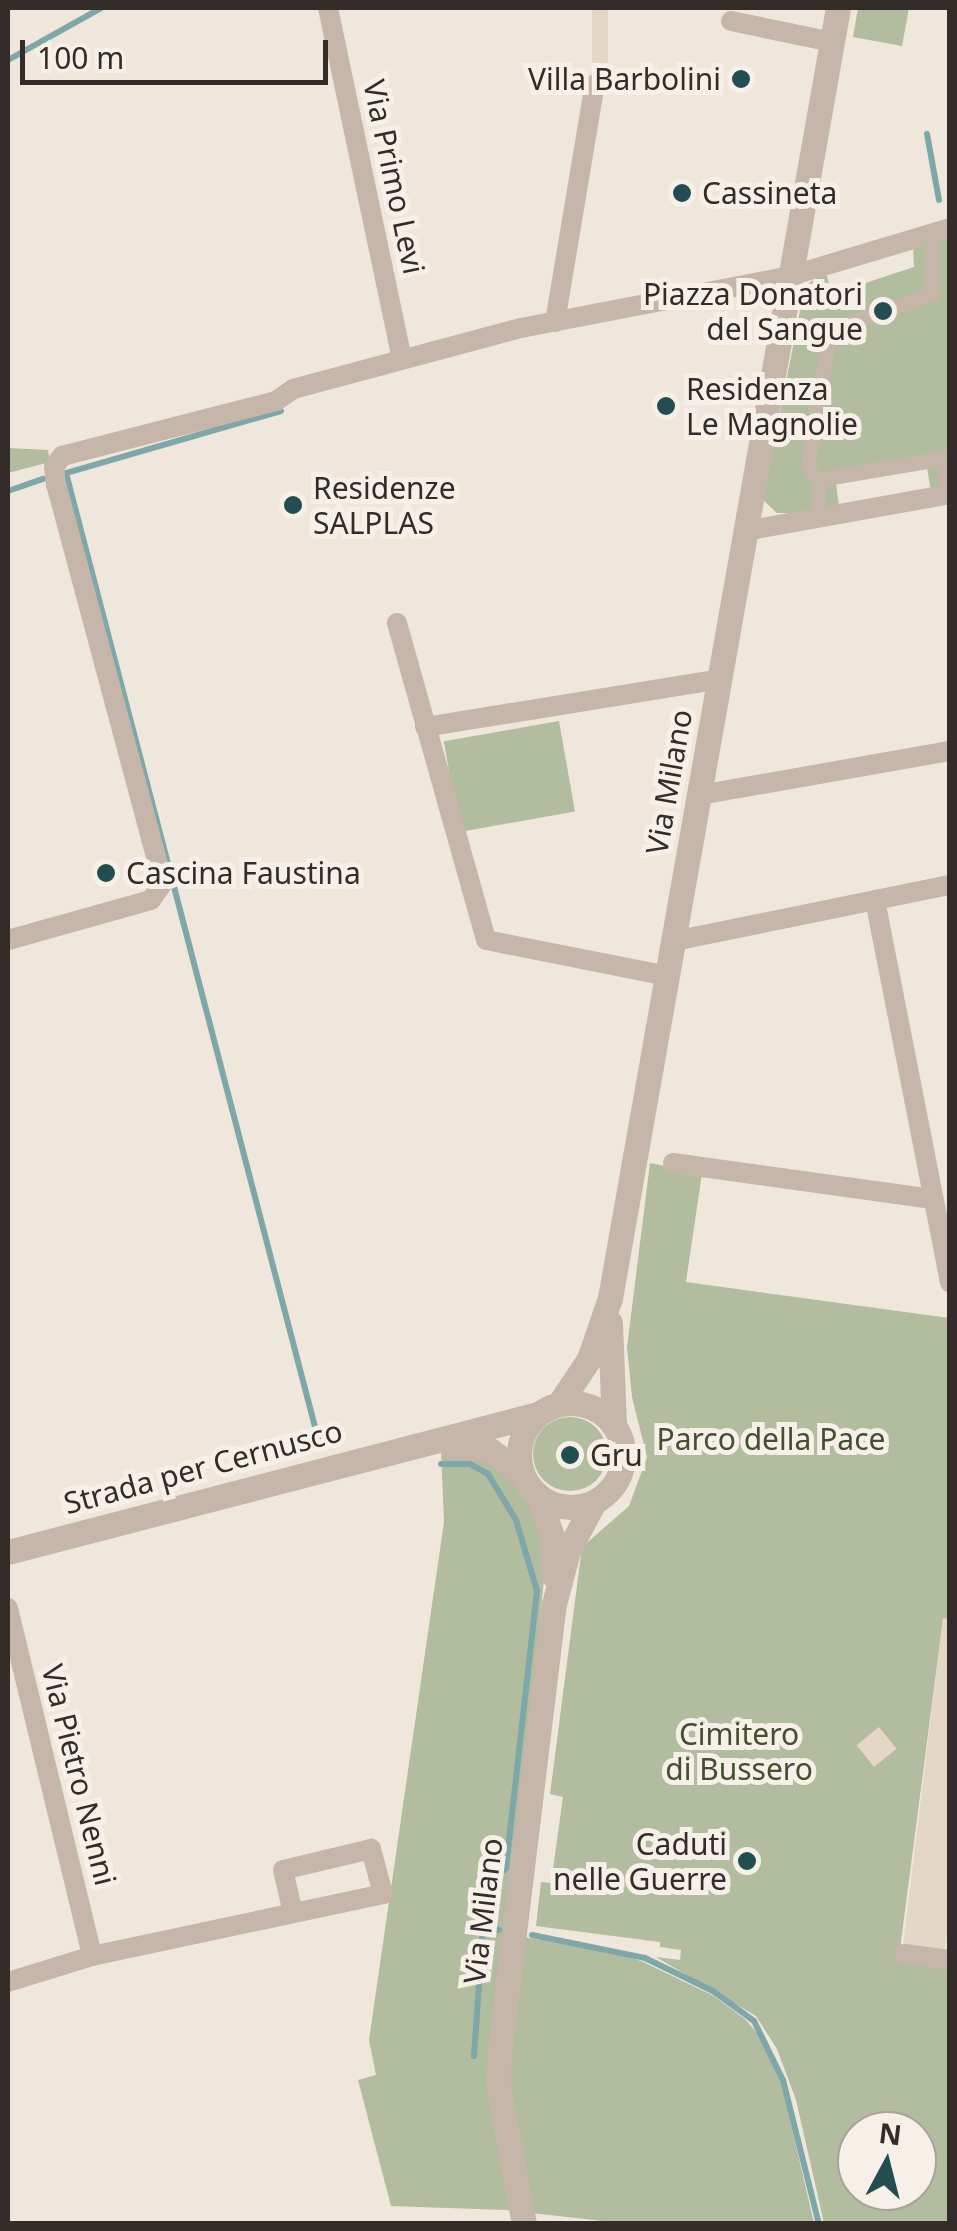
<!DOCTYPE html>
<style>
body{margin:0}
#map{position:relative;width:957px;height:2231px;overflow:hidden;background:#efe6dc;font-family:"Noto Sans",sans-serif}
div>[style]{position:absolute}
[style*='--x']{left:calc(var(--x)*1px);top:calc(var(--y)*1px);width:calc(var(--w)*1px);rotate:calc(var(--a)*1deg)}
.green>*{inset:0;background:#b2bc9e;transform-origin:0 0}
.round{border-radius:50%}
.plaza>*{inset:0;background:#e5d7c5;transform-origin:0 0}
.stream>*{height:6px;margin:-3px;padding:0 3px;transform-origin:3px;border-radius:3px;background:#7ea7a8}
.pedestrian>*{height:15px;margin:-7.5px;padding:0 7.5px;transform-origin:7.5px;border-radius:7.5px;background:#c5b6a9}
.minor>*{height:20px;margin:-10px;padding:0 10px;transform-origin:10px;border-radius:10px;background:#c5b6a9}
.tertiary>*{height:25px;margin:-12.5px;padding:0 12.5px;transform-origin:12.5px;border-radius:12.5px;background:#c5b6a9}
.tertiary>.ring{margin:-12.5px;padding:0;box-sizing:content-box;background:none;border:25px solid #c5b6a9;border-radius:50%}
.dots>*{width:28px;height:28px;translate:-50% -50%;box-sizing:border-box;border:5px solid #f7f0e8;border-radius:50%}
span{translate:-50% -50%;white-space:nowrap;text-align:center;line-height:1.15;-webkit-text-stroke:10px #f7f0e8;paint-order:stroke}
.poi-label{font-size:30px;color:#332c28}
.right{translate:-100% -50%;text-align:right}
.left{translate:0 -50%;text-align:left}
.street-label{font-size:30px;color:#332c28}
.park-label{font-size:30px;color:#434f2f}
.frame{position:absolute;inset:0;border:10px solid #332c28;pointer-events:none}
.north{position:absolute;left:837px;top:2111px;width:100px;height:100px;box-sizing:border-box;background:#f7f0e8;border:2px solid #a9a29b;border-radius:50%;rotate:7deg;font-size:28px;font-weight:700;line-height:40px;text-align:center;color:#332c28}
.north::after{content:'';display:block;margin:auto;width:35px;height:45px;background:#234d50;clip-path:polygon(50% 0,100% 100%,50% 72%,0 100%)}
.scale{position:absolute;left:20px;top:40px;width:308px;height:45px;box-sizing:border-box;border:5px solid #332c28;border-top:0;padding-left:12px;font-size:30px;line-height:35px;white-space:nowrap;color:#332c28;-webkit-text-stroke:8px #f7f0e8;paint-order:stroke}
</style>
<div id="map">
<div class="green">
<i style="clip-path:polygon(858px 8px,909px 8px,902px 46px,853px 37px)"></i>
<i style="clip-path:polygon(949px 233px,949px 494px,932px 497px,927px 468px,836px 484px,840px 513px,777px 513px,763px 500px,805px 285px,826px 273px,832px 294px,914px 267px,913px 245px)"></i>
<i style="clip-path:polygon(8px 448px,48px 450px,50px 462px,8px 473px)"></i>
<i style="left:559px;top:721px;width:92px;height:117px;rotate:80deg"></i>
<i style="clip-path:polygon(evenodd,650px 1163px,702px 1173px,686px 1282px,949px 1318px,949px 1619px,943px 1619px,899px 1957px,949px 1960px,949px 2223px,824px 2223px,796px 2100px,777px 2049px,756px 2016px,656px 1957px,680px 1960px,681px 1950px,660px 1947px,660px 1942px,536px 1926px,541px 1882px,551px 1883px,563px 1797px,550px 1794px,582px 1547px,629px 1506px,647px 1457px,632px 1397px,627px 1347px,650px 1163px,857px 2131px,917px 2131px,917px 2191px,857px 2191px,857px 2131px)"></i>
<i class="round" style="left:533px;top:1417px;width:74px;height:74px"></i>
<i style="clip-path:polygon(441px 1450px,494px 1458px,532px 1507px,546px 1559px,509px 1935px,607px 1950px,641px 1961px,714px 1996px,746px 2020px,762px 2039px,781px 2081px,814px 2223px,620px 2223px,506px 2210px,391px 2206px,358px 2080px,376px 2075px,369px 2040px,444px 1522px)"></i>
</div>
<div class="plaza">
<i style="left:592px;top:8px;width:16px;height:74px"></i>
<i style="clip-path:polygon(943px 1618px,949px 1619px,950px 1904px,945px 1950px,902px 1954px)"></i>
<i style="left:879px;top:1727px;width:28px;height:29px;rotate:51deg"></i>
</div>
<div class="stream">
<i style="--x:8;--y:60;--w:107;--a:-29.2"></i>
<i style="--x:927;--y:134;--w:67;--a:79.7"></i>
<i style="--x:281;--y:411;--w:224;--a:163.9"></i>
<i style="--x:66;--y:473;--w:1001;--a:75.37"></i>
<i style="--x:8;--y:491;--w:37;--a:-19"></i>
<i style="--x:441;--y:1464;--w:29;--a:0"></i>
<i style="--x:470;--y:1464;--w:21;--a:29"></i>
<i style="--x:488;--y:1474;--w:54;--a:58.7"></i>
<i style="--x:516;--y:1520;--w:74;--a:73.5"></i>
<i style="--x:537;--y:1591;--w:279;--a:96.4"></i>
<i style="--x:506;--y:1868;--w:28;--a:136"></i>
<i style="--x:486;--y:1887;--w:15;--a:94"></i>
<i style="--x:483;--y:1928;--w:16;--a:7"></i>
<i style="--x:532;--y:1935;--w:115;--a:11.5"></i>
<i style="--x:645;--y:1958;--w:76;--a:25.9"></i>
<i style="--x:713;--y:1991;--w:51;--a:36.2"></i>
<i style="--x:754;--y:2021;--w:66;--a:63.8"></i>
<i style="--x:783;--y:2080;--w:148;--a:76"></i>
<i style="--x:474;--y:2056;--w:144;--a:-86"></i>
</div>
<div class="pedestrian">
<i style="--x:943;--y:459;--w:36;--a:80"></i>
<i style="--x:820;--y:479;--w:132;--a:-9.6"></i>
<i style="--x:816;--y:517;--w:38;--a:-84"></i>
<i style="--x:820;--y:479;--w:8;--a:-157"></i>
<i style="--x:813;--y:476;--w:15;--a:-110"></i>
<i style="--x:808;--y:462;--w:129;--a:-80.6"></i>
<i style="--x:829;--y:335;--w:11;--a:-45"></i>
<i style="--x:837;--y:327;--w:101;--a:-19.2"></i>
<i style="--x:932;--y:294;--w:60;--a:-91"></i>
</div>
<div class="minor">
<i style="--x:328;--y:8;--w:359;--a:78.1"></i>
<i style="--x:731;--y:21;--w:103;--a:11.7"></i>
<i style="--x:555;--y:322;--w:241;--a:-80.5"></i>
<i style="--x:745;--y:531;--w:208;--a:-10.2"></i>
<i style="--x:397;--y:623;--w:329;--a:74.3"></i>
<i style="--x:486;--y:940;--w:186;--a:11.2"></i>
<i style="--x:425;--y:727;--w:299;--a:-9.2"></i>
<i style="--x:700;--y:795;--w:254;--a:-10"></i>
<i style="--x:875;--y:900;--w:390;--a:78.9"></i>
<i style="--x:8;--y:940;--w:148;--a:-15.6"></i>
<i style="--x:151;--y:900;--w:21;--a:-55"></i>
<i style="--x:163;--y:883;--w:412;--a:-105"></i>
<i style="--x:56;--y:485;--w:18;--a:-96"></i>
<i style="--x:54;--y:467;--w:14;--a:-54"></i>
<i style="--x:62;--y:456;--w:221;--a:-14.4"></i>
<i style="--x:276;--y:401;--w:21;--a:-35"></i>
<i style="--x:293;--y:389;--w:236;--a:-15"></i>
<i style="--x:521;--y:328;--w:274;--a:-10.9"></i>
<i style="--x:790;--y:276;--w:167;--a:-16.7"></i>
<i style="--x:674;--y:941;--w:282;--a:-11.5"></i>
<i style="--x:673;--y:1163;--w:262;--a:7.9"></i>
<i style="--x:8;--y:1608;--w:358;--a:76.4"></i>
<i style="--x:904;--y:1954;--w:46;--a:7.4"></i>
<i style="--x:8;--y:1982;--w:88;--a:-17.2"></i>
<i style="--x:92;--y:1956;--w:298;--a:-12"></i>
<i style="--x:383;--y:1894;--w:47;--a:-104.9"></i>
<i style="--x:371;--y:1849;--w:90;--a:166.6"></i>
<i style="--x:283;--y:1870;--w:44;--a:76.9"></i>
</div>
<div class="tertiary">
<i style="--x:610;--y:1323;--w:103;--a:87.8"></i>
<i class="ring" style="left:519px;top:1403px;width:79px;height:79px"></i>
<i style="--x:559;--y:1404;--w:54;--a:-56.3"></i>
<i style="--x:589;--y:1359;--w:65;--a:-71"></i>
<i style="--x:610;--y:1298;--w:1310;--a:-79.98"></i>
<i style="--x:451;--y:1446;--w:39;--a:6"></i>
<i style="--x:490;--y:1450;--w:41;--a:37.1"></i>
<i style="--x:539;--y:1497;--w:38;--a:72"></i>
<i style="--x:551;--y:1533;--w:42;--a:87.3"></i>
<i style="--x:8;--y:1552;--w:548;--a:-14.59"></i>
<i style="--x:524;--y:2224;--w:141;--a:-100.6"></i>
<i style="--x:498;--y:2085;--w:28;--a:-88"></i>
<i style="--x:499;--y:2057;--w:456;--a:-83.1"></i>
<i style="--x:554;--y:1604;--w:55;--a:-75.2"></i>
<i style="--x:568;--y:1551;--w:55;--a:-62"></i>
</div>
<div class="dots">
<i style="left:741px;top:79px;background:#234d50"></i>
<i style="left:682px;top:193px;background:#234d50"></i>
<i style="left:883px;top:311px;background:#234d50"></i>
<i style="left:666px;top:406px;background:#234d50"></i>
<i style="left:293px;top:505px;background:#234d50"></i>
<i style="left:106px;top:873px;background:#234d50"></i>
<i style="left:570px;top:1455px;background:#234d50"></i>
<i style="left:747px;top:1861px;background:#234d50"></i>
</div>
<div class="poi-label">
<span class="right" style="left:721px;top:79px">Villa Barbolini</span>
<span class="left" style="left:702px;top:193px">Cassineta</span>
<span class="right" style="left:863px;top:311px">Piazza Donatori<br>del Sangue</span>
<span class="left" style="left:686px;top:406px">Residenza<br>Le Magnolie</span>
<span class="left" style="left:313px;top:505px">Residenze<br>SALPLAS</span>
<span class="left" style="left:126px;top:873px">Cascina Faustina</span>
<span class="left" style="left:590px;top:1455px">Gru</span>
<span class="right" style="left:727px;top:1861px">Caduti<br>nelle Guerre</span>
</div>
<div class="street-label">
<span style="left:394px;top:177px;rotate:78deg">Via Primo Levi</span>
<span style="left:669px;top:782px;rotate:-80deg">Via Milano</span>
<span style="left:203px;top:1467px;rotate:-15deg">Strada per Cernusco</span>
<span style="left:79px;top:1775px;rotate:76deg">Via Pietro Nenni</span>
<span style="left:483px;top:1911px;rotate:-83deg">Via Milano</span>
</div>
<div class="park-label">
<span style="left:771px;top:1439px">Parco della Pace</span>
<span style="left:739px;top:1751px">Cimitero<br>di Bussero</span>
</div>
<div class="frame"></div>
<div class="north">N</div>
<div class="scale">100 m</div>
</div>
